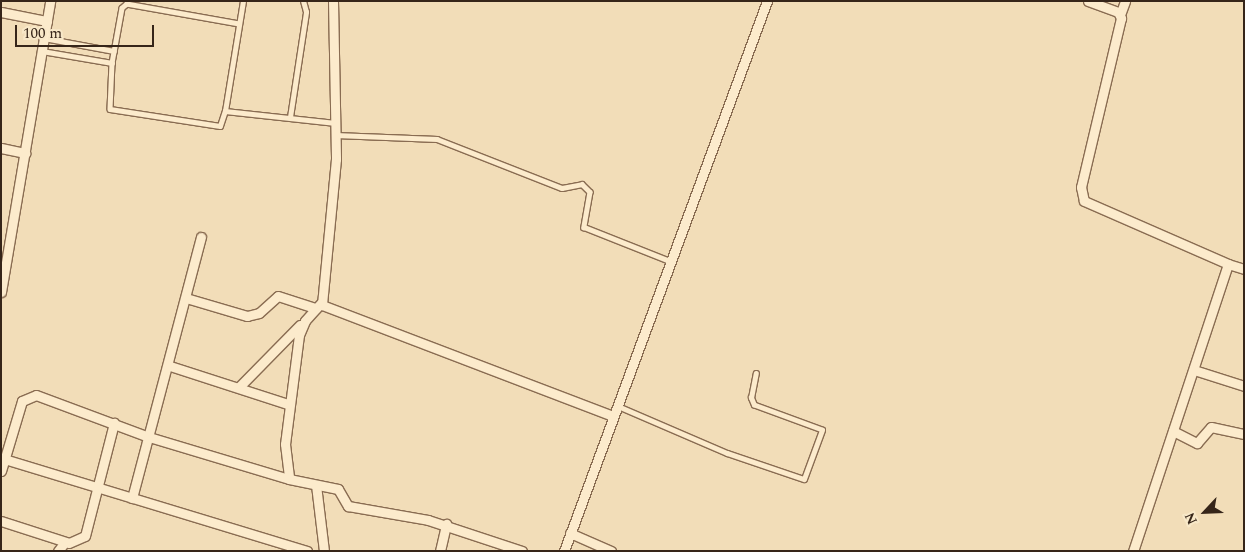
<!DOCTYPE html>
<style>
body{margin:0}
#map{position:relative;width:1245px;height:552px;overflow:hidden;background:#f2ddb8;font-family:Spectral,serif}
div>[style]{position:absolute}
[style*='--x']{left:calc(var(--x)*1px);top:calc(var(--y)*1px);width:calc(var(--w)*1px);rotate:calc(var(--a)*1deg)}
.roads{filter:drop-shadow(1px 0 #896c52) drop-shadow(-1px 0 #896c52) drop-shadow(0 1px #896c52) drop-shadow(0 -1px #896c52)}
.lane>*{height:4.5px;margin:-2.25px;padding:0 2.25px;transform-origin:2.25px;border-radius:2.25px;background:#fcebcc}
.street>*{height:9px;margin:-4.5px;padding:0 4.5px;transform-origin:4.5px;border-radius:4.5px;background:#fcebcc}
span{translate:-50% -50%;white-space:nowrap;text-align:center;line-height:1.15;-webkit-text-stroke:4px #f8e8c8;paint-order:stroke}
.frame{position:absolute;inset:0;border:2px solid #362519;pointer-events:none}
.north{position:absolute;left:1180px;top:487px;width:50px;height:50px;-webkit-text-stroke:4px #f8e8c8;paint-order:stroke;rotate:245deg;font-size:14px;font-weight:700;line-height:20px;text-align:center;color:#362519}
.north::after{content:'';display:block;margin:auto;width:18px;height:22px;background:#362519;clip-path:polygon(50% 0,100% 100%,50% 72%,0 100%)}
.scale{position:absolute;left:15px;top:25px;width:139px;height:22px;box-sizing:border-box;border:2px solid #362519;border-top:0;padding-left:6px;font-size:15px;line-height:18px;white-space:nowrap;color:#362519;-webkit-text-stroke:4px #f8e8c8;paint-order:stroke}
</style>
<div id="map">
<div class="roads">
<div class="lane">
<i style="--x:239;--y:24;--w:114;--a:-169.9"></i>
<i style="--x:127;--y:4;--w:6;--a:141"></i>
<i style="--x:122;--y:8;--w:56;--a:100.3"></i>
<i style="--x:112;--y:63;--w:46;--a:92.5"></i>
<i style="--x:110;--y:109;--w:111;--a:8.8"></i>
<i style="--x:220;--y:126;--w:16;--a:-72"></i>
<i style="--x:225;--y:111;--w:111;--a:-80.7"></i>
<i style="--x:44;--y:38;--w:71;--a:10.5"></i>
<i style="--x:42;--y:51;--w:71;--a:9.7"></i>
<i style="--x:225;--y:111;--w:111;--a:6.2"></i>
<i style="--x:290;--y:117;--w:106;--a:-81.3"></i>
<i style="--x:306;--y:12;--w:11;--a:-105"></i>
<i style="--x:335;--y:135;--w:102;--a:2.2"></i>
<i style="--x:437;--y:139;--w:134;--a:21.4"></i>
<i style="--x:562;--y:188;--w:20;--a:-11"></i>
<i style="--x:582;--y:184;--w:11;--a:45"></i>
<i style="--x:590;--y:192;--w:36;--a:100"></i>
<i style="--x:584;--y:227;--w:92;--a:21.6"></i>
<i style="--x:618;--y:406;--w:119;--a:23.3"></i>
<i style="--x:727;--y:453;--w:81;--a:18.7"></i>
<i style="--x:804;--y:479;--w:52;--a:-69.8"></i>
<i style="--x:822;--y:430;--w:72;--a:-159.8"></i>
<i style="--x:754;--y:405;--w:8;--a:-113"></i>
<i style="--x:751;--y:398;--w:25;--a:-79"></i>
</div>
<div class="street">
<i style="--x:333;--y:1;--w:158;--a:88.9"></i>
<i style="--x:336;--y:159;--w:147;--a:95.5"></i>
<i style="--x:322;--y:305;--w:311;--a:20.9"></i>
<i style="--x:1088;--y:1;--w:32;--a:20"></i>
<i style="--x:1118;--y:12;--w:7;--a:63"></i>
<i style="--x:1121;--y:18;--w:174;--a:103.3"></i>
<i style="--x:1081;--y:187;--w:14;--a:78"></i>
<i style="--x:1084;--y:201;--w:157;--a:23.6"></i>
<i style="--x:1228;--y:264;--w:302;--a:108.3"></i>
<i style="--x:1;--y:12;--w:47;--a:11.1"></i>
<i style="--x:1120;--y:15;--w:15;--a:-70"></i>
<i style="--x:1;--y:148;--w:25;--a:12"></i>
<i style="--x:1228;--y:264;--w:17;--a:17"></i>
<i style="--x:1;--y:292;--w:295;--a:-80.4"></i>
<i style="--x:186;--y:298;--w:64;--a:16.4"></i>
<i style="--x:247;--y:316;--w:12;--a:-14"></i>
<i style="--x:259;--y:313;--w:25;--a:-42"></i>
<i style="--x:278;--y:296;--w:40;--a:18"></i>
<i style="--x:321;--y:303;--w:24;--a:132"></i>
<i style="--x:305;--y:321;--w:15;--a:113"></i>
<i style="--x:299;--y:335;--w:110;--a:97.3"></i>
<i style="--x:285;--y:444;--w:35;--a:83"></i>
<i style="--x:289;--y:479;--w:50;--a:11.5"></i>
<i style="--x:338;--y:489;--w:20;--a:60"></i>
<i style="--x:348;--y:506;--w:81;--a:9.9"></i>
<i style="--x:428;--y:520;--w:99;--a:18.3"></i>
<i style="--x:170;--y:366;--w:124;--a:17.9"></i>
<i style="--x:1194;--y:370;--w:52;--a:17.7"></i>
<i style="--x:239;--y:387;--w:87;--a:-45.5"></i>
<i style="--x:1173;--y:431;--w:27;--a:27"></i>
<i style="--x:1197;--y:443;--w:21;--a:-49"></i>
<i style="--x:1211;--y:427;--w:34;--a:12"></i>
<i style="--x:1;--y:458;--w:320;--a:16.9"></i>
<i style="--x:1;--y:471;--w:73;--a:-73.3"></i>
<i style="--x:22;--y:401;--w:15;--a:-23"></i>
<i style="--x:36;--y:395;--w:121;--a:20.4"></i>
<i style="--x:149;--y:437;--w:146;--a:16.7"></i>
<i style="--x:316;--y:485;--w:66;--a:83.1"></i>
<i style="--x:132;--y:498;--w:270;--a:-75.2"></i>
<i style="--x:1;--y:521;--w:71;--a:17.9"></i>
<i style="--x:69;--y:543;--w:17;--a:-24"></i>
<i style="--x:85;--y:536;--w:117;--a:-75.6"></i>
<i style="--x:570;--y:533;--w:45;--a:23.7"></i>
<i style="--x:58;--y:551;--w:11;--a:-52"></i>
<i style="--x:440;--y:551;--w:28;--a:-77"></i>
<i style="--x:564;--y:551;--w:586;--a:-69.74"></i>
</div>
</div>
<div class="frame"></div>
<div class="north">N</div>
<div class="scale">100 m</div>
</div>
